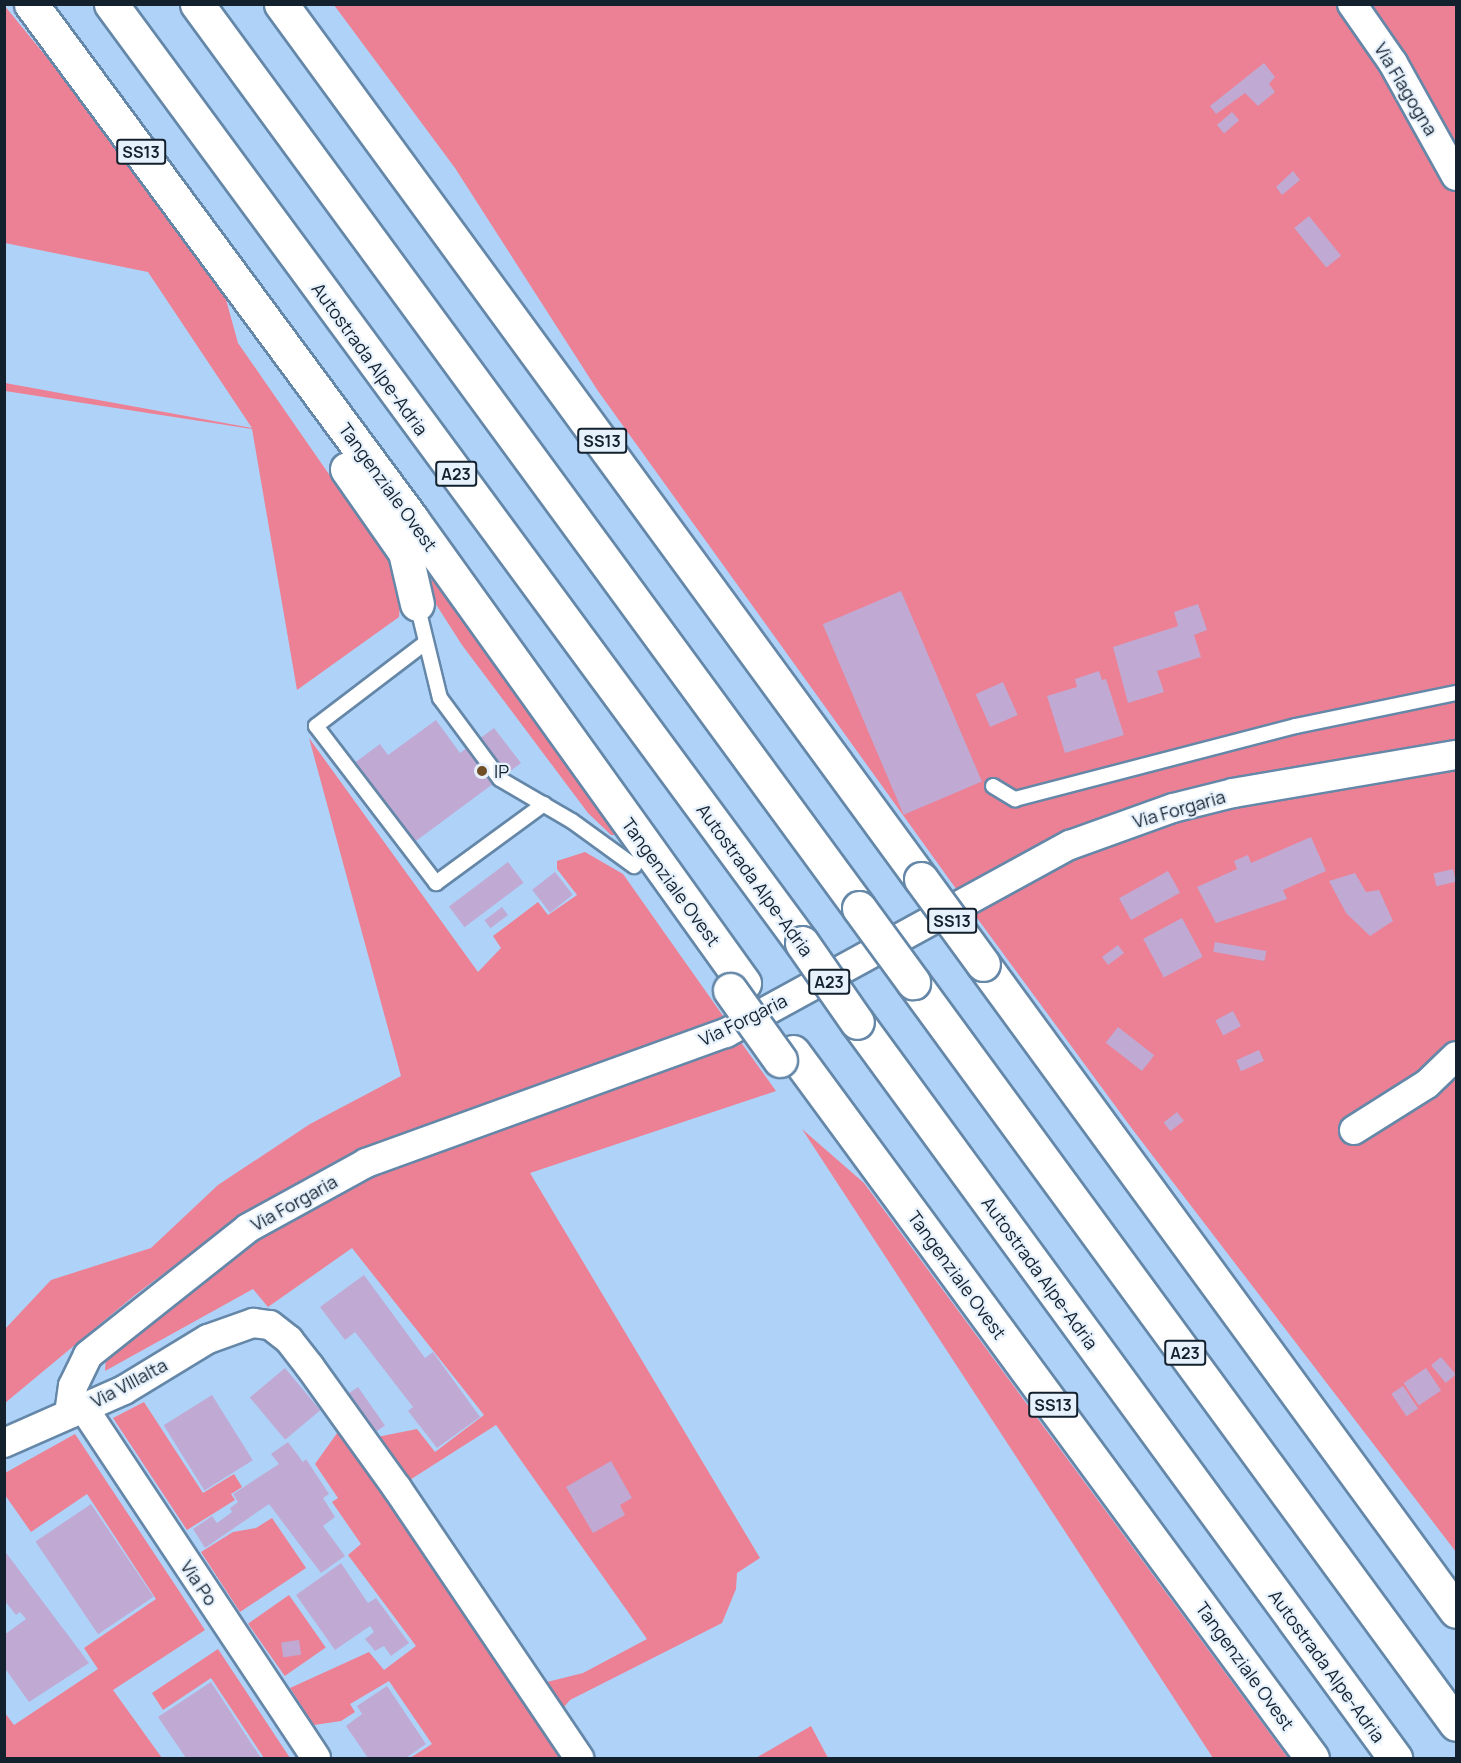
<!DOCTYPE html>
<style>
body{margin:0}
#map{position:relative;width:1461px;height:1763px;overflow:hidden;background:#afd3f8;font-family:Manrope,sans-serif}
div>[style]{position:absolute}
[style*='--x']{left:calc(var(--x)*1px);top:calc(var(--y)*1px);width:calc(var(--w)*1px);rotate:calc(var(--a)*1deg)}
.green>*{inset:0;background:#ec8094;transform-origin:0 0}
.building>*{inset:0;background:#c0aad4;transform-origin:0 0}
.roads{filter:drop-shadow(2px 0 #6587a8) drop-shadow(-2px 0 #6587a8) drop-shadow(0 2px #6587a8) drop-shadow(0 -2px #6587a8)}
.lane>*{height:14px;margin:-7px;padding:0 7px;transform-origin:7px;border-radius:7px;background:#fff}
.street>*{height:28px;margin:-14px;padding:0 14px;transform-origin:14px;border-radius:14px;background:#fff}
.highway>*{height:33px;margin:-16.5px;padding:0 16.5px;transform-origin:16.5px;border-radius:16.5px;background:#fff}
.bridges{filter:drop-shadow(2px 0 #6587a8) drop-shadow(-2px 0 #6587a8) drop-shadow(0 2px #6587a8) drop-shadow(0 -2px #6587a8)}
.highway-bridge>*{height:33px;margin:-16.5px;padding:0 16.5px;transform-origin:16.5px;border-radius:16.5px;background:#fff}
.dots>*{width:16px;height:16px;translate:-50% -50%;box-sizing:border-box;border:3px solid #e6f1fc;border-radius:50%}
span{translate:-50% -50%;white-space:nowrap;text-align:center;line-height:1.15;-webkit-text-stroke:4.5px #e6f1fc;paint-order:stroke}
.shield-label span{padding:2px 4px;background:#e6f1fc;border:2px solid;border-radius:4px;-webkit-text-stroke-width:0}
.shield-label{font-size:16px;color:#13202d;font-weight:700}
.street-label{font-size:18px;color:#13202d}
.poi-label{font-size:18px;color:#13202d}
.left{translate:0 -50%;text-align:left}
.frame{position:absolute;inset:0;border:6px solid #13202d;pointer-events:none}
</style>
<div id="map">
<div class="green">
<i style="clip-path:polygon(4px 5px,101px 124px,225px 296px,238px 343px,387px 558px,401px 593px,399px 617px,297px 690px,252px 429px,5px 391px,5px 383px,252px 428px,148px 272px,5px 243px)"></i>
<i style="clip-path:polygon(334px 5px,1456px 5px,1456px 1552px,1133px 1130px,977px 918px,598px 391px,455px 168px)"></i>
<i style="clip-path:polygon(427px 580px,433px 580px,440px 587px,623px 835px,611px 835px,588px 813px,462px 645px,430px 595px)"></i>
<i style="clip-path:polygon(309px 738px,478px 972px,501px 948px,493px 936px,538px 902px,548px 915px,577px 895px,557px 869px,557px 861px,585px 852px,623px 874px,726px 1020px,242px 1215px,135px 1295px,5px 1403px,5px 1329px,51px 1280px,151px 1248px,218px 1185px,310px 1124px,401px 1076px)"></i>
<i style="clip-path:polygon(740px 1041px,776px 1091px,530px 1173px,760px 1558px,737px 1573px,736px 1589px,722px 1623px,570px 1700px,558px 1714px,543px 1683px,583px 1673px,647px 1639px,496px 1425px,405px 1483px,372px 1438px,417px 1429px,435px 1452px,484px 1415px,352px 1248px,268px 1307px,253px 1289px,105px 1371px,106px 1357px,254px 1241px,369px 1176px)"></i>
<i style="clip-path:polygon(802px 1129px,864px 1183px,1288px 1758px,1213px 1758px)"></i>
<i style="clip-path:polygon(144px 1402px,203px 1493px,234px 1474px,242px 1487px,231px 1494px,235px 1500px,187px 1530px,113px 1418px)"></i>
<i style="clip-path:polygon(340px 1429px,564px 1758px,410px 1758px,432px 1744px,389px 1681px,350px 1704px,355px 1712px,341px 1721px,314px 1725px,290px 1688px,369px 1652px,384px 1670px,416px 1646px,348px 1555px,361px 1544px,332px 1502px,338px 1498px,315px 1464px)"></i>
<i style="clip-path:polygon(75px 1434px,205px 1630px,113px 1690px,162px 1758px,5px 1758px,5px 1713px,14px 1725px,98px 1669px,84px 1648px,156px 1599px,87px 1494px,31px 1532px,5px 1495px,5px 1473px)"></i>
<i style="clip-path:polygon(272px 1518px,306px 1568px,240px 1612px,201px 1552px,233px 1532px,256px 1528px)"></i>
<i style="left:289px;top:1595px;width:64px;height:50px;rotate:55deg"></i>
<i style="clip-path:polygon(218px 1649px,290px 1758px,264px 1758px,211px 1678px,163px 1710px,152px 1693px)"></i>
<i style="clip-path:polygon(811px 1726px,828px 1758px,756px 1758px)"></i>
</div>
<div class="building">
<i style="clip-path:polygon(1264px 63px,1275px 77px,1269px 84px,1275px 92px,1258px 106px,1245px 93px,1216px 114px,1210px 106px)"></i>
<i style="left:1232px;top:112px;width:11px;height:20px;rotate:49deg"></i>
<i style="clip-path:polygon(1293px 171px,1300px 180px,1282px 195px,1276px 187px)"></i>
<i style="left:1309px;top:216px;width:51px;height:19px;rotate:51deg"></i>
<i style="left:901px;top:591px;width:207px;height:85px;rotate:67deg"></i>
<i style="clip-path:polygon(1198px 604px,1207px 630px,1194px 635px,1201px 657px,1157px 671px,1164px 692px,1128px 703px,1113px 647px,1178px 626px,1174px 612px)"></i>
<i style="clip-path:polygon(1099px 671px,1102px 680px,1106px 679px,1124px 735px,1065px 753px,1047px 696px,1077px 687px,1075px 679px)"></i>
<i style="left:1003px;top:682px;width:36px;height:30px;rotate:66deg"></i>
<i style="clip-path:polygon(436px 720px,460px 753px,494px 728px,521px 763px,412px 844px,353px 764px,380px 744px,388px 755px)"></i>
<i style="clip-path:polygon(1311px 837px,1326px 871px,1283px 890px,1287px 899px,1216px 923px,1197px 887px,1237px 869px,1234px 861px,1248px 855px,1251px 863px)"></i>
<i style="left:508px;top:862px;width:26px;height:74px;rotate:53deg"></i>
<i style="left:1453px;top:869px;width:13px;height:20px;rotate:77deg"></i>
<i style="left:1168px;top:871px;width:25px;height:56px;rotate:61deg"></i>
<i style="left:555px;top:872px;width:29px;height:29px;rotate:52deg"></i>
<i style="clip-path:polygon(1355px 873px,1366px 892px,1379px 890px,1393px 921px,1370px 936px,1346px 913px,1329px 881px)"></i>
<i style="left:502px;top:907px;width:10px;height:22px;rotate:53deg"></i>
<i style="left:1182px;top:918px;width:44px;height:44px;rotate:62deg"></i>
<i style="left:1215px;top:942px;width:52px;height:10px;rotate:10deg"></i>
<i style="left:1118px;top:945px;width:10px;height:20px;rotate:53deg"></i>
<i style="left:1233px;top:1011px;width:17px;height:20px;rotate:62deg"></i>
<i style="left:1118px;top:1027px;width:46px;height:20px;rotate:38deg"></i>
<i style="left:1259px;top:1050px;width:12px;height:25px;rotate:66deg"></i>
<i style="left:1177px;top:1112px;width:11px;height:17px;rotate:52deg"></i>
<i style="clip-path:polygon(364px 1275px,425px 1358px,433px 1352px,480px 1417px,437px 1448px,408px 1411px,413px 1407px,355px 1332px,345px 1340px,320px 1307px)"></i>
<i style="left:1441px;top:1357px;width:23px;height:13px;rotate:50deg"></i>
<i style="left:285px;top:1368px;width:55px;height:46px;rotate:50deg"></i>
<i style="left:1426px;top:1368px;width:27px;height:27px;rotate:56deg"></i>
<i style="left:1403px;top:1386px;width:27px;height:14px;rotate:56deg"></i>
<i style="left:358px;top:1387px;width:47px;height:14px;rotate:55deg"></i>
<i style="left:212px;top:1395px;width:77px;height:57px;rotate:58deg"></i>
<i style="clip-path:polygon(288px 1442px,303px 1462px,306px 1459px,329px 1494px,323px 1498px,335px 1517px,323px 1526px,345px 1556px,321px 1573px,269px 1504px,205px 1548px,193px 1529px,212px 1516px,217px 1523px,232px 1512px,230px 1508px,238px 1502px,233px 1494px,279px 1464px,271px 1454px)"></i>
<i style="clip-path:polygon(611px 1461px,632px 1498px,620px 1505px,625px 1515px,593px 1533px,566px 1487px)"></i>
<i style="left:91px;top:1504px;width:112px;height:67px;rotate:56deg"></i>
<i style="clip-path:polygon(4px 1550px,89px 1663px,29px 1702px,4px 1667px,4px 1635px,26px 1619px,20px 1612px,16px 1615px,4px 1600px)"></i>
<i style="clip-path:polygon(341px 1563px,368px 1603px,376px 1598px,409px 1643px,391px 1656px,384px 1646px,375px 1651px,365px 1639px,374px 1632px,370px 1626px,335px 1650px,296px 1595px)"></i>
<i style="left:299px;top:1640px;width:15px;height:18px;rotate:82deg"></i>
<i style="clip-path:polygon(211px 1682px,261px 1758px,186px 1758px,158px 1717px)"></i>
<i style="clip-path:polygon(387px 1686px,426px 1744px,406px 1758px,368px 1758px,346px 1726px,362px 1714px,357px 1706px)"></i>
</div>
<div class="roads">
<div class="lane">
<i style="--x:417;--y:604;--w:97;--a:76.3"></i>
<i style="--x:440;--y:698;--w:101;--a:53.5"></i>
<i style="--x:500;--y:779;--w:83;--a:30.3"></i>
<i style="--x:572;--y:821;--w:77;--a:36"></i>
<i style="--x:425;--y:643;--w:137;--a:142.7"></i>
<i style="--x:316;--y:726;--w:198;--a:52.6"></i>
<i style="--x:436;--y:883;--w:134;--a:-36.2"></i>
<i style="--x:993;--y:786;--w:26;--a:31"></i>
<i style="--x:1015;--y:799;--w:290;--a:-14.6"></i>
<i style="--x:1296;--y:726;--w:163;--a:-11.7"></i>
</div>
<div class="street">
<i style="--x:1352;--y:4;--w:72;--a:55.2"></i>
<i style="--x:1393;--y:63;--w:129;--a:60.9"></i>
<i style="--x:1354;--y:1130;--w:86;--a:-32.2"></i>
<i style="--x:1427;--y:1084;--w:40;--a:-44"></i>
<i style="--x:83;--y:1407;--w:421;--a:56.4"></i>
<i style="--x:69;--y:1414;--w:28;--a:-82"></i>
<i style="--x:73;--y:1386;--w:34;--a:-64"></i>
<i style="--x:88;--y:1355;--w:204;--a:-38.4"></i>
<i style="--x:248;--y:1228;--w:135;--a:-28.8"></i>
<i style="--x:366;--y:1163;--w:383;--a:-19.9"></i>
<i style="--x:726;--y:1033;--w:392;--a:-28.7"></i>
<i style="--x:1070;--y:845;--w:109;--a:-19.8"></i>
<i style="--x:1173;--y:808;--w:62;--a:-14"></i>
<i style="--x:1233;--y:793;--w:226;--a:-9.7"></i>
<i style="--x:4;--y:1443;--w:131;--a:-23.8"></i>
<i style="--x:124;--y:1390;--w:98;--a:-31.3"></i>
<i style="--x:208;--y:1339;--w:48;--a:-19.6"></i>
<i style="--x:253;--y:1323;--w:17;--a:7"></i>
<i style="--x:270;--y:1325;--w:24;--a:38"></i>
<i style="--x:289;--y:1340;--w:34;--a:52"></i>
<i style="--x:310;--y:1367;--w:149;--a:54.3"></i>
<i style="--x:397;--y:1488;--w:326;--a:56"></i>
</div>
<div class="highway">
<i style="--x:31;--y:4;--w:639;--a:53.52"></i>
<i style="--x:411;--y:518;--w:572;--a:54.39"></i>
<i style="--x:111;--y:4;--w:1166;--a:53.65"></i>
<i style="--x:197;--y:4;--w:1120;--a:53.78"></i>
<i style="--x:281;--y:4;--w:1084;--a:53.82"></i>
<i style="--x:347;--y:469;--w:101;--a:55.1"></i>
<i style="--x:405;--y:552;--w:53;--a:77"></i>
<i style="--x:983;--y:964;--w:801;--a:53.83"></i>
<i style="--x:913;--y:982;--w:919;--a:53.8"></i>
<i style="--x:857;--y:1022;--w:912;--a:53.83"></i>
<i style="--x:793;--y:1052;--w:876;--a:53.68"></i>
</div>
</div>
<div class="bridges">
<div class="highway-bridge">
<i style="--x:921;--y:879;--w:105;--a:53.9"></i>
<i style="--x:859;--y:908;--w:92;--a:53.9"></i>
<i style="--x:802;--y:943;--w:96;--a:55.2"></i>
<i style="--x:730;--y:990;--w:86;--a:54.5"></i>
</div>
</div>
<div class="dots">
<i style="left:482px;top:771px;background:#704e26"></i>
</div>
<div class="shield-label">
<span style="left:141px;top:152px">SS13</span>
<span style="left:602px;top:441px">SS13</span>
<span style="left:456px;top:474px">A23</span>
<span style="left:952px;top:921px">SS13</span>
<span style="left:829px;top:982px">A23</span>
<span style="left:1185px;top:1353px">A23</span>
<span style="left:1053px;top:1405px">SS13</span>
</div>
<div class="street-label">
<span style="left:1406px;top:89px;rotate:59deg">Via Flagogna</span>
<span style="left:370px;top:359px;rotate:54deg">Autostrada Alpe-Adria</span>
<span style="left:388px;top:487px;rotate:54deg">Tangenziale Ovest</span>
<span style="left:1179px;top:809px;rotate:-16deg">Via Forgaria</span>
<span style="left:755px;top:880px;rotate:54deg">Autostrada Alpe-Adria</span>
<span style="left:671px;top:882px;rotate:54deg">Tangenziale Ovest</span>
<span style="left:743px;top:1020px;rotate:-26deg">Via Forgaria</span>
<span style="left:294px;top:1203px;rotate:-29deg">Via Forgaria</span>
<span style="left:1040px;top:1273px;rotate:54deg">Autostrada Alpe-Adria</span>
<span style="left:957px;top:1275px;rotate:54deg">Tangenziale Ovest</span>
<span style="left:129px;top:1383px;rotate:-28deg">Via VIllalta</span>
<span style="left:199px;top:1583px;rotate:56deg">Via Po</span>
<span style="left:1245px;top:1666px;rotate:54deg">Tangenziale Ovest</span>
<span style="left:1327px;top:1666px;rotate:54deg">Autostrada Alpe-Adria</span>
</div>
<div class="poi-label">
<span class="left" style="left:494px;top:771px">IP</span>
</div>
<div class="frame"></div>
</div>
